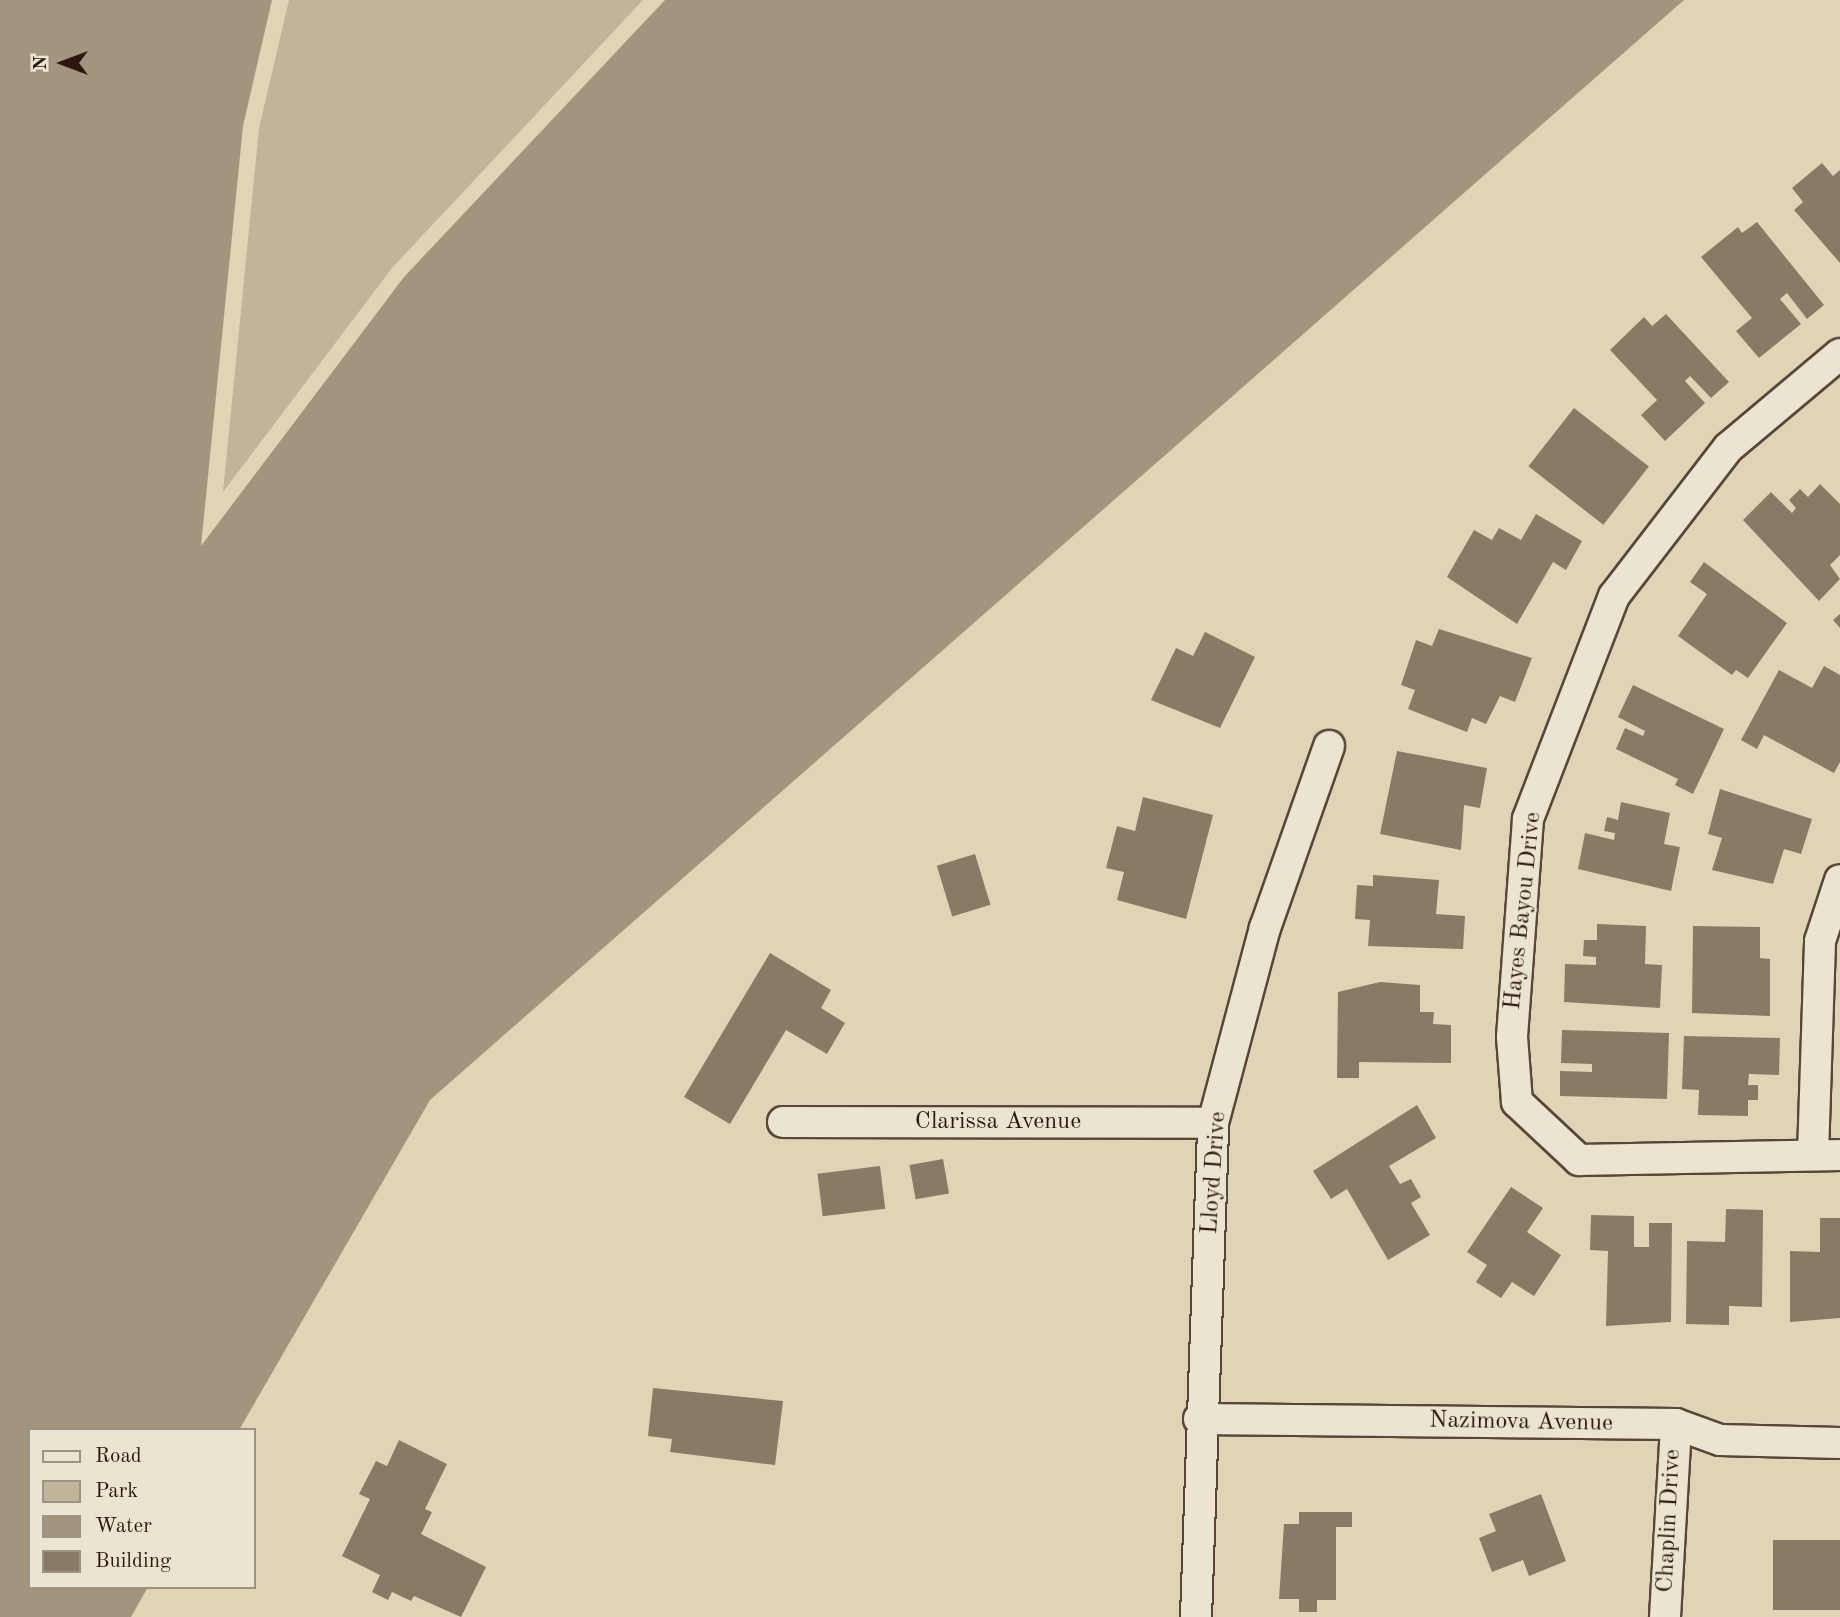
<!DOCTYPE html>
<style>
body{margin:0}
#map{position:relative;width:1840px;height:1617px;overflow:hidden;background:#dfd5b6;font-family:"Old Standard TT",serif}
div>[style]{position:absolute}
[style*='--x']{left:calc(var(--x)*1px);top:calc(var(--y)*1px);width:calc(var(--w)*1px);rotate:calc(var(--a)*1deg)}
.green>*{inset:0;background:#c0b599}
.water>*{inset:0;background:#a2947d}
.building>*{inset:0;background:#897a65;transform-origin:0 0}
.roads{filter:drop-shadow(2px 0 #584638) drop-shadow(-2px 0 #584638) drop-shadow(0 2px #584638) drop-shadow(0 -2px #584638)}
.street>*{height:30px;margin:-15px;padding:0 15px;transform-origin:15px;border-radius:15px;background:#eae4d0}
span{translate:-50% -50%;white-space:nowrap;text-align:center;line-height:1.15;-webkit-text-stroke:5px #eae4d0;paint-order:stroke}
.street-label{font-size:24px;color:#2b170e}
.legend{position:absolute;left:28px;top:1428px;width:228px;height:161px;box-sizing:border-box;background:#eae4d0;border:2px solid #9e9282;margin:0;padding:9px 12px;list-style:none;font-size:21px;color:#2b170e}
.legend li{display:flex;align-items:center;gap:14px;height:35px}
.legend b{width:35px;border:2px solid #9e9282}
.north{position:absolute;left:28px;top:28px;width:70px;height:70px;-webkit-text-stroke:5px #eae4d0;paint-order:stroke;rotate:270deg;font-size:19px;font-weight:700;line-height:28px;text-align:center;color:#2b170e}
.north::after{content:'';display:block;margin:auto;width:24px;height:32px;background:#2b170e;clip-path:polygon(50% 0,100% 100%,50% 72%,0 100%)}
</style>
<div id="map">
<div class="green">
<i style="clip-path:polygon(289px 0,643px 0,392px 268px,223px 492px,259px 128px)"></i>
</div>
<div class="water">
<i style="clip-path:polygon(0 0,272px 0,243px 126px,201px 546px,404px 277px,665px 0,1684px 0,430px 1100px,239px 1430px,30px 1430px,30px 1587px,148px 1587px,131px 1617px,0 1617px)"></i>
</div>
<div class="building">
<i style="clip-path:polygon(1822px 163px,1833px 176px,1840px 170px,1840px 263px,1794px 210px,1803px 202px,1792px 188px)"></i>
<i style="clip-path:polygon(1757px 222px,1824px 305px,1807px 319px,1787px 293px,1780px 299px,1801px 324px,1759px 358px,1736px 331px,1752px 318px,1701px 257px,1738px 227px,1742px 233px)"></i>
<i style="clip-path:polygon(1666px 314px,1729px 382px,1711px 398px,1690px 376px,1685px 381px,1705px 403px,1665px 441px,1641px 415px,1657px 400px,1610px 350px,1644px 317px,1652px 326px)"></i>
<i style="left:1574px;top:408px;width:95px;height:74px;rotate:38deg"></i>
<i style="clip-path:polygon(1820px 484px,1840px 504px,1840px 555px,1830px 565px,1840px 579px,1819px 601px,1743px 520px,1771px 492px,1792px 513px,1796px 508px,1789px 500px,1800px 489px,1808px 497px)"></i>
<i style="clip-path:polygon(1536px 514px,1582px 541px,1566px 570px,1553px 562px,1517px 624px,1447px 577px,1474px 530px,1492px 540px,1499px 528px,1521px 540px)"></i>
<i style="clip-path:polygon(1704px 562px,1787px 623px,1748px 678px,1736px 670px,1732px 675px,1678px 636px,1707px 594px,1690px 582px)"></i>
<i style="clip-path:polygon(1840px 614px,1840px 628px,1833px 620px)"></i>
<i style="clip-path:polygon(1439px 629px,1532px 658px,1515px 702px,1500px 696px,1486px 724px,1472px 718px,1467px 732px,1408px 709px,1415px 690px,1401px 685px,1416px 640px,1432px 646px)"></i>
<i style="clip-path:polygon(1205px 632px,1255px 657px,1220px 728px,1151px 700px,1176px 648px,1193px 656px)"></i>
<i style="clip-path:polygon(1824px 666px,1840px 675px,1840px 762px,1834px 773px,1764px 735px,1757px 749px,1741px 740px,1779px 670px,1812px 688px)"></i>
<i style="clip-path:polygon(1633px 685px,1724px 729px,1693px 794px,1675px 785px,1678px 779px,1616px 749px,1625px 728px,1643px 736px,1645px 731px,1618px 717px)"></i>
<i style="clip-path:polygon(1397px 751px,1487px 768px,1480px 808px,1464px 805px,1461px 850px,1380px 834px)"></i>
<i style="clip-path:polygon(1720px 789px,1812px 819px,1801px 854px,1784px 849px,1773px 884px,1712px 870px,1722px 838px,1708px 834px)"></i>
<i style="clip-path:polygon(1143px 797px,1213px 815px,1186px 919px,1117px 900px,1124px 872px,1106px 868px,1117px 826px,1135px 831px)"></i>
<i style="clip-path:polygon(1621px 802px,1670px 813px,1664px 844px,1680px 847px,1671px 891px,1578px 869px,1585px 833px,1614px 840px,1615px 833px,1604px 831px,1607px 817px,1618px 820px)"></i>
<i style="left:975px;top:854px;width:53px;height:40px;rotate:73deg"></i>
<i style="clip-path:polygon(1373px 875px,1439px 880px,1436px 914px,1465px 916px,1463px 949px,1368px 946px,1370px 920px,1355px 919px,1357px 885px,1373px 886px)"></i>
<i style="clip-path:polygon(1597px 924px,1646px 926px,1645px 964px,1662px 965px,1660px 1008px,1564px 1002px,1565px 964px,1596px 965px,1596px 957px,1583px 956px,1584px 940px,1597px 940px)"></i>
<i style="clip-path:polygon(1693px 926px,1760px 927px,1760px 958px,1770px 959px,1770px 1016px,1692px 1013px)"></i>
<i style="clip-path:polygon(770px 953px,831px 990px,821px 1008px,845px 1023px,827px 1054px,786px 1030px,730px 1124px,684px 1097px)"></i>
<i style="clip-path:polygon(1380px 982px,1420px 985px,1420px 1012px,1434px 1012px,1433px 1024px,1451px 1025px,1451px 1063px,1359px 1062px,1359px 1078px,1337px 1078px,1338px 992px)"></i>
<i style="clip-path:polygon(1562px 1030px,1669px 1033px,1667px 1099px,1560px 1096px,1560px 1071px,1592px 1072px,1592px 1064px,1561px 1063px)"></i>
<i style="clip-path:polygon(1684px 1036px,1780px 1038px,1779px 1075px,1749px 1074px,1748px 1085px,1758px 1085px,1758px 1100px,1748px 1100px,1748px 1116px,1698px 1115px,1699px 1090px,1682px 1089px)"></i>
<i style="clip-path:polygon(1417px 1105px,1436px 1138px,1389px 1166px,1400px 1184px,1411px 1179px,1421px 1197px,1411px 1203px,1430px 1235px,1388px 1260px,1347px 1189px,1331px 1199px,1313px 1171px)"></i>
<i style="left:943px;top:1159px;width:35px;height:34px;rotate:80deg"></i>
<i style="left:880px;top:1166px;width:43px;height:63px;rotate:83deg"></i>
<i style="clip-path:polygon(1511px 1187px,1543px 1208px,1527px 1232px,1561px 1255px,1534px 1296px,1512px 1282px,1501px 1298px,1476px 1282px,1487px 1265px,1467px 1252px)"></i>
<i style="clip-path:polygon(1726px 1209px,1763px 1210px,1762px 1307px,1729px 1306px,1729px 1325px,1686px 1324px,1687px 1241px,1725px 1242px)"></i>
<i style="clip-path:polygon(1591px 1215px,1634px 1216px,1634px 1247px,1649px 1247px,1649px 1223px,1672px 1223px,1671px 1322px,1606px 1326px,1608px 1251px,1590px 1250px)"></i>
<i style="clip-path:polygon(1820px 1218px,1840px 1218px,1840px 1318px,1790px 1322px,1790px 1251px,1820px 1252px)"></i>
<i style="clip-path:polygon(653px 1388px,783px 1401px,775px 1465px,670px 1452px,672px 1439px,648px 1436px)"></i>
<i style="clip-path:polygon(399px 1440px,447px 1464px,425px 1509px,432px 1512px,421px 1534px,486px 1567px,461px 1617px,414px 1596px,411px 1601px,392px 1592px,388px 1600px,372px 1592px,380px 1575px,342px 1556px,370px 1499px,359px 1494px,376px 1461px,387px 1466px)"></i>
<i style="clip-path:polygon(1541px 1494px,1566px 1561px,1529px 1576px,1523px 1560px,1492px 1572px,1479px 1538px,1496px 1531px,1489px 1514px)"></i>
<i style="clip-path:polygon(1299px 1512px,1352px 1512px,1352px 1527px,1336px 1527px,1336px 1600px,1317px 1600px,1317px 1612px,1299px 1612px,1299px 1599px,1279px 1599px,1284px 1524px,1299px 1524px)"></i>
<i style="left:1840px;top:1540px;width:70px;height:67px;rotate:90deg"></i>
</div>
<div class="roads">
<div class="street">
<i style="--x:1840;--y:354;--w:146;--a:140"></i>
<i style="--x:1728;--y:448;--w:187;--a:127.6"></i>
<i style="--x:1614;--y:596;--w:239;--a:111.1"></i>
<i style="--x:1528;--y:819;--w:219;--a:94.2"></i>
<i style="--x:1512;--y:1037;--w:65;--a:85.6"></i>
<i style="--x:1517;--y:1102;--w:85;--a:43.1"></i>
<i style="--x:1579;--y:1160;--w:261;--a:-1.1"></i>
<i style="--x:783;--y:1122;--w:430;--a:0.1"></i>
<i style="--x:1813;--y:1154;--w:213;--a:-88.1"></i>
<i style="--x:1820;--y:941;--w:64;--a:-71.8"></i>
<i style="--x:1199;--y:1419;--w:477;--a:0.6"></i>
<i style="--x:1676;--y:1424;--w:47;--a:20"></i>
<i style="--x:1720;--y:1440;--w:120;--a:1.4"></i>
<i style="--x:1196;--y:1617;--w:494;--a:-88"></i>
<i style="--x:1213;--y:1123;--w:202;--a:-75.1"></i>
<i style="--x:1265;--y:928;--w:193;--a:-70.6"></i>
<i style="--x:1665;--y:1617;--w:193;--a:-86.7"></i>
</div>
</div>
<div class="street-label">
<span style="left:1524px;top:911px;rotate:-84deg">Hayes Bayou Drive</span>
<span style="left:998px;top:1123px">Clarissa Avenue</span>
<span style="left:1215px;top:1173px;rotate:-86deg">Lloyd Drive</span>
<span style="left:1521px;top:1423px;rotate:1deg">Nazimova Avenue</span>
<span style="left:1670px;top:1521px;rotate:-87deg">Chaplin Drive</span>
</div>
<ul class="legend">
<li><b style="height:9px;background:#eae4d0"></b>Road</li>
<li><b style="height:19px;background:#c0b599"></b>Park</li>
<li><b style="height:19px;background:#a2947d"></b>Water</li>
<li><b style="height:19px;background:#897a65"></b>Building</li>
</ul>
<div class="north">N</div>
</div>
